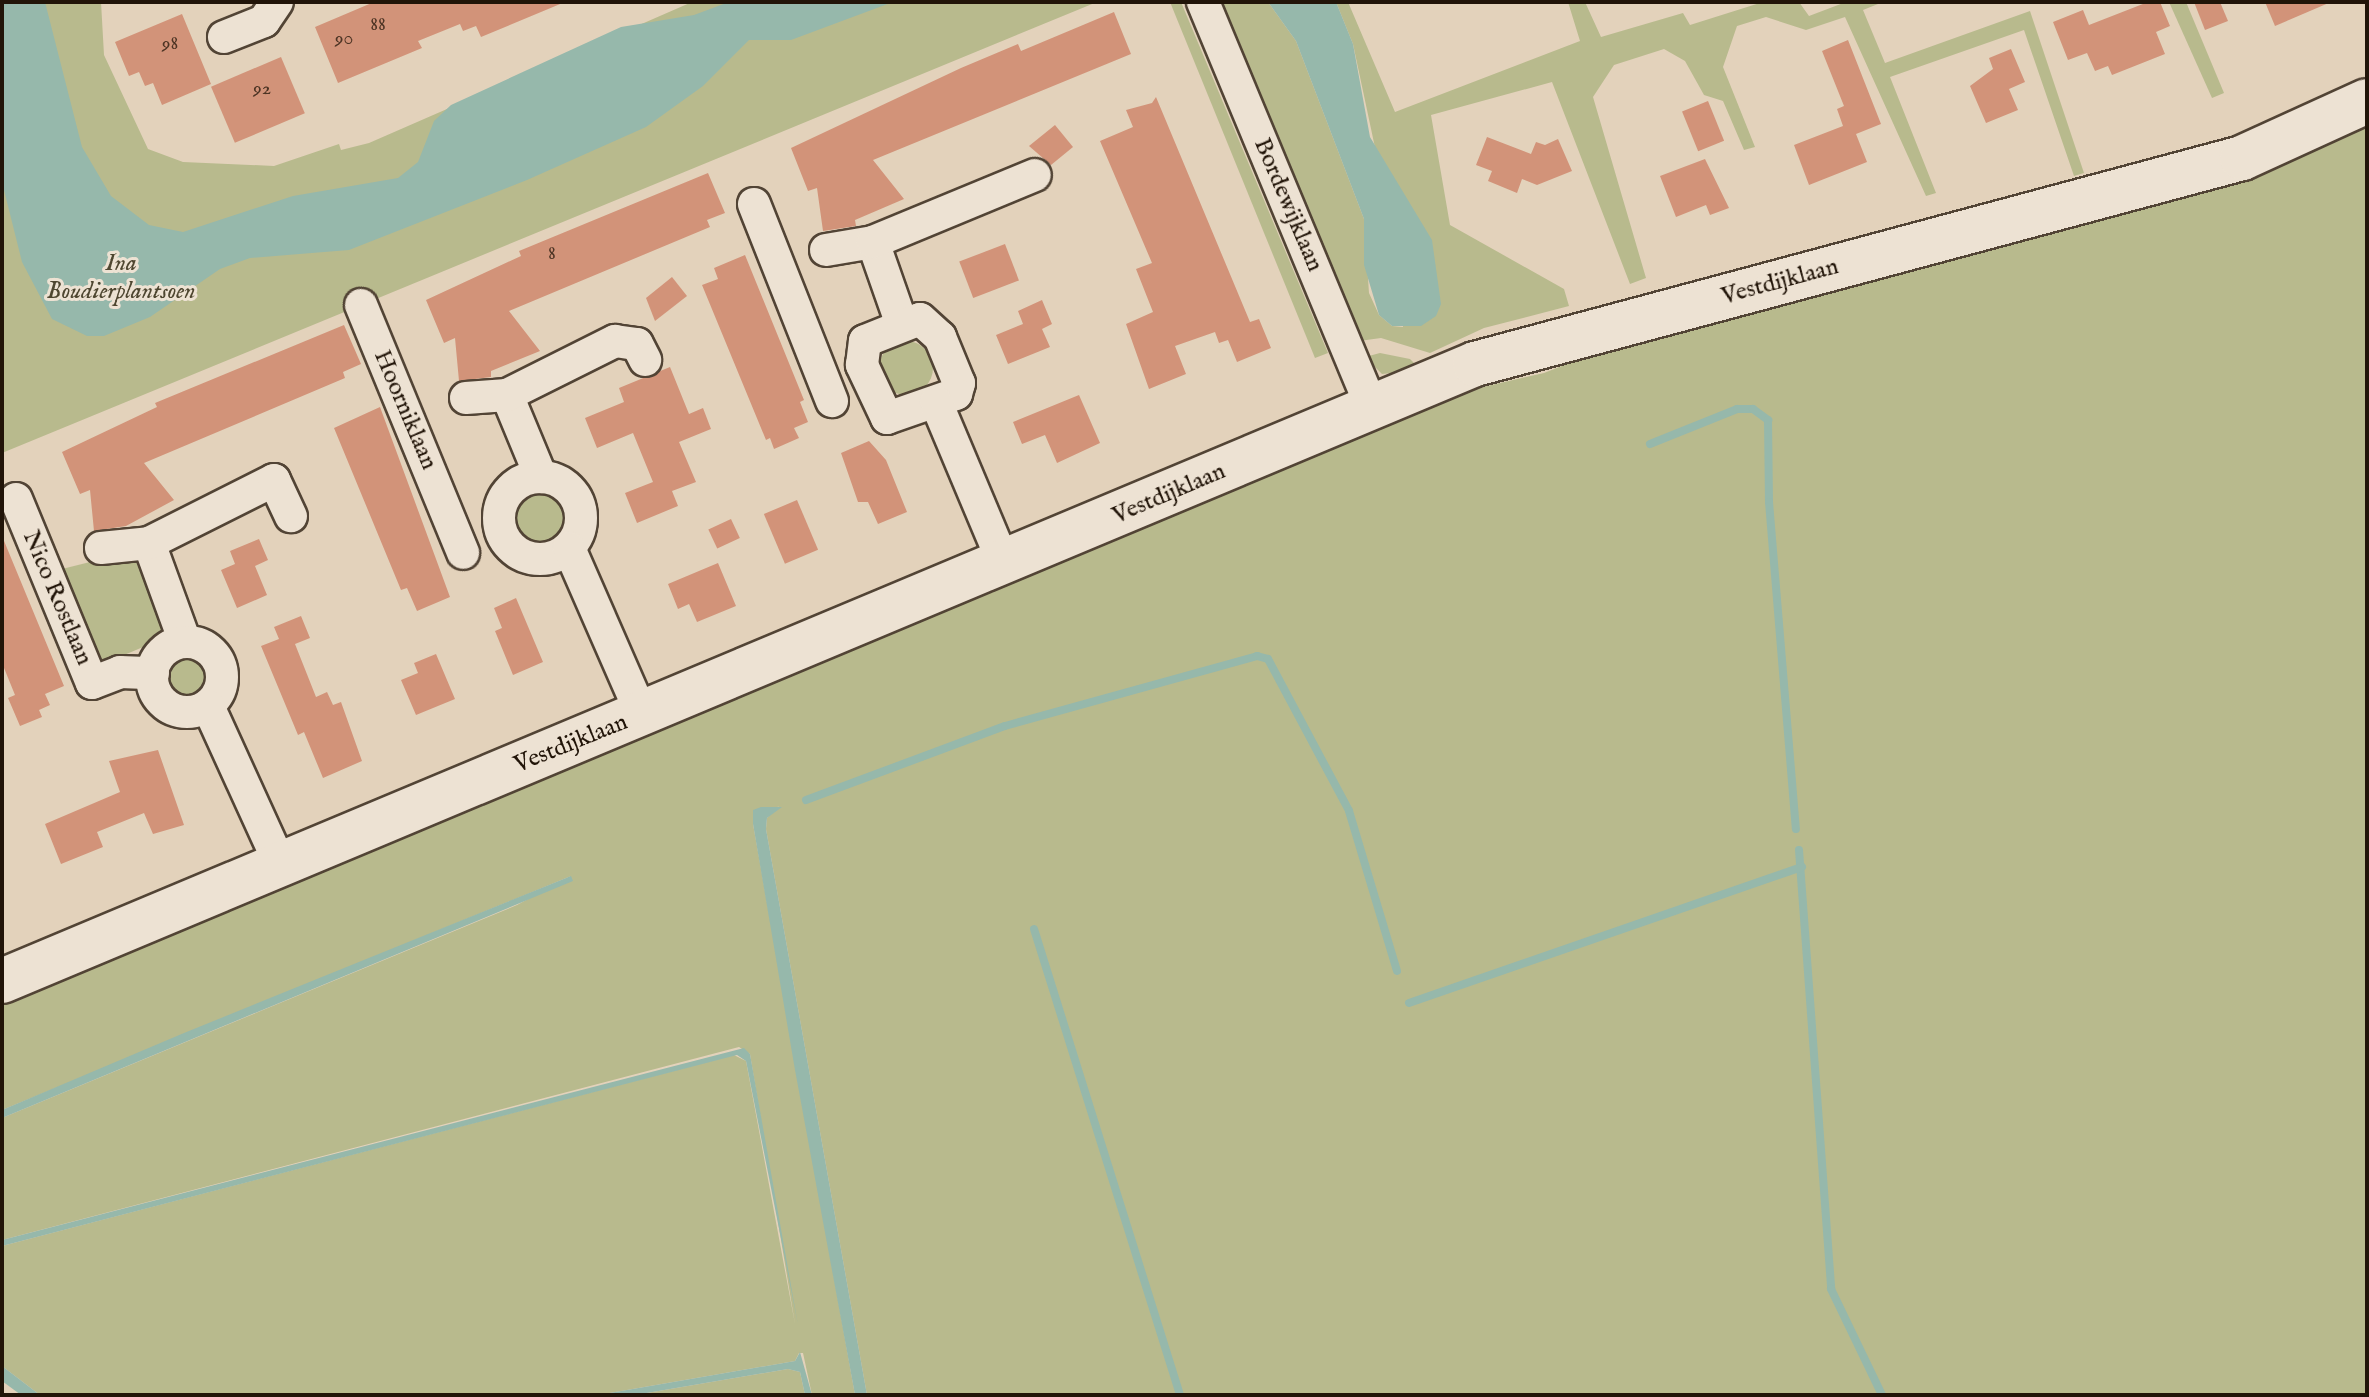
<!DOCTYPE html>
<style>
body{margin:0}
#map{position:relative;width:2369px;height:1397px;overflow:hidden;background:#e3d2bb;font-family:"IM FELL English",serif}
div>[style]{position:absolute}
[style*='--x']{left:calc(var(--x)*1px);top:calc(var(--y)*1px);width:calc(var(--w)*1px);rotate:calc(var(--a)*1deg)}
.green>*{inset:0;background:#b8ba8d}
.round{border-radius:50%}
.water>*{inset:0;background:#96b8ab}
.stream>*{height:8px;margin:-4px;padding:0 4px;transform-origin:4px;border-radius:4px;background:#96b8ab}
.building>*{inset:0;background:#d29379;transform-origin:0 0}
.roads{filter:drop-shadow(2px 0 #524435) drop-shadow(-2px 0 #524435) drop-shadow(0 2px #524435) drop-shadow(0 -2px #524435)}
.street>*{height:32px;margin:-16px;padding:0 16px;transform-origin:16px;border-radius:16px;background:#ede2d3}
.street>.ring{margin:-16px;padding:0;box-sizing:content-box;background:none;border:32px solid #ede2d3;border-radius:50%}
.secondary>*{height:44px;margin:-22px;padding:0 22px;transform-origin:22px;border-radius:22px;background:#ede2d3}
span{translate:-50% -50%;white-space:nowrap;text-align:center;line-height:1.15;-webkit-text-stroke:6px #ede2d3;paint-order:stroke}
.number-label{font-size:20px;color:#4d3424}
.number-label span{-webkit-text-stroke-width:0}
.street-label{font-size:24px;color:#211408}
.park-label{font-size:24px;color:#4e4630;font-style:italic}
.frame{position:absolute;inset:0;border:4px solid #211408;pointer-events:none}
</style>
<div id="map">
<div class="green">
<i style="clip-path:polygon(2px 2px,101px 2px,104px 55px,148px 149px,183px 162px,274px 166px,339px 144px,341px 150px,369px 143px,692px 2px,1097px 2px,2px 453px)"></i>
<i style="clip-path:polygon(1170px 2px,1181px 2px,1328px 353px,1315px 358px)"></i>
<i style="clip-path:polygon(1219px 2px,1268px 2px,1296px 41px,1364px 219px,1369px 293px,1379px 315px,1392px 326px,1403px 327px,1377px 157px,1353px 44px,1336px 2px,1348px 2px,1395px 112px,1580px 41px,1568px 2px,1585px 2px,1601px 37px,1683px 13px,1690px 25px,1763px 2px,1799px 2px,1809px 16px,1846px 2px,1883px 2px,1863px 10px,1885px 63px,2030px 11px,2084px 173px,2074px 176px,2024px 30px,1890px 77px,1936px 193px,1926px 196px,1845px 17px,1806px 30px,1766px 17px,1737px 26px,1723px 67px,1755px 147px,1744px 150px,1723px 101px,1704px 95px,1685px 61px,1664px 49px,1614px 65px,1593px 97px,1646px 278px,1630px 284px,1552px 82px,1431px 115px,1450px 225px,1564px 289px,1569px 306px,1484px 328px,1430px 353px,1381px 338px,1359px 341px)"></i>
<i style="clip-path:polygon(2169px 2px,2186px 2px,2224px 93px,2212px 98px)"></i>
<i style="clip-path:polygon(2367px 123px,2367px 1395px,867px 1395px,766px 829px,767px 818px,779px 806px,753px 824px,855px 1395px,812px 1395px,803px 1353px,799px 1353px,795px 1361px,598px 1395px,40px 1395px,2px 1366px,2px 1246px,734px 1055px,746px 1061px,795px 1324px,750px 1054px,739px 1047px,2px 1240px,2px 1118px,517px 905px,571px 876px,2px 1110px,2px 1000px,1461px 392px,1544px 373px,1615px 345px)"></i>
<i class="round" style="left:879px;top:341px;width:54px;height:54px"></i>
<i style="clip-path:polygon(1380px 353px,1410px 359px,1421px 370px,1382px 374px,1365px 357px)"></i>
<i class="round" style="left:511px;top:486px;width:62px;height:62px"></i>
<i style="clip-path:polygon(136px 559px,142px 562px,167px 637px,105px 663px,98px 660px,58px 570px,94px 561px)"></i>
<i class="round" style="left:164px;top:655px;width:46px;height:46px"></i>
<i style="clip-path:polygon(788px 1369px,800px 1372px,805px 1395px,635px 1395px)"></i>
</div>
<div class="water">
<i style="clip-path:polygon(2px 2px,45px 2px,82px 147px,111px 196px,149px 225px,183px 232px,293px 196px,398px 178px,418px 162px,434px 121px,451px 105px,621px 27px,694px 15px,729px 2px,893px 2px,791px 40px,749px 40px,703px 86px,646px 127px,527px 180px,349px 250px,250px 258px,220px 269px,150px 317px,104px 336px,87px 336px,52px 319px,22px 262px,2px 182px)"></i>
<i style="clip-path:polygon(1268px 2px,1336px 2px,1353px 44px,1370px 137px,1432px 240px,1441px 304px,1436px 316px,1421px 326px,1392px 326px,1379px 315px,1364px 265px,1364px 219px,1296px 41px)"></i>
<i style="clip-path:polygon(761px 807px,782px 807px,767px 818px,766px 829px,867px 1395px,855px 1395px,795px 1070px,753px 824px,753px 810px)"></i>
<i style="clip-path:polygon(571px 876px,573px 881px,2px 1118px,2px 1110px,184px 1033px)"></i>
<i style="clip-path:polygon(744px 1048px,750px 1054px,798px 1325px,746px 1061px,737px 1055px,2px 1246px,2px 1240px)"></i>
<i style="clip-path:polygon(800px 1352px,812px 1395px,805px 1395px,800px 1372px,788px 1369px,635px 1395px,598px 1395px,795px 1361px)"></i>
<i style="clip-path:polygon(2px 1366px,40px 1395px,21px 1395px,2px 1381px)"></i>
</div>
<div class="stream">
<i style="--x:1650;--y:444;--w:94;--a:-21.9"></i>
<i style="--x:1737;--y:409;--w:16;--a:0"></i>
<i style="--x:1753;--y:409;--w:19;--a:36"></i>
<i style="--x:1768;--y:420;--w:82;--a:89.3"></i>
<i style="--x:1769;--y:502;--w:328;--a:85.3"></i>
<i style="--x:806;--y:800;--w:212;--a:-20.4"></i>
<i style="--x:1005;--y:726;--w:262;--a:-15.5"></i>
<i style="--x:1257;--y:656;--w:11;--a:15"></i>
<i style="--x:1268;--y:659;--w:172;--a:61.9"></i>
<i style="--x:1349;--y:811;--w:167;--a:73.3"></i>
<i style="--x:1799;--y:850;--w:440;--a:85.8"></i>
<i style="--x:1831;--y:1289;--w:118;--a:64.3"></i>
<i style="--x:1034;--y:929;--w:488;--a:72.6"></i>
<i style="--x:1409;--y:1003;--w:416;--a:-19.1"></i>
</div>
<div class="building">
<i style="clip-path:polygon(374px 2px,565px 2px,481px 37px,476px 26px,463px 31px,460px 24px,418px 41px,422px 48px,338px 83px,315px 27px)"></i>
<i style="clip-path:polygon(2148px 2px,2160px 2px,2170px 26px,2156px 32px,2165px 54px,2112px 75px,2108px 66px,2095px 71px,2087px 53px,2068px 60px,2053px 22px,2083px 10px,2089px 25px)"></i>
<i style="clip-path:polygon(2194px 2px,2220px 2px,2228px 21px,2205px 30px)"></i>
<i style="clip-path:polygon(2265px 2px,2331px 2px,2275px 26px)"></i>
<i style="clip-path:polygon(1114px 12px,1131px 54px,873px 160px,904px 199px,855px 220px,856px 226px,823px 231px,817px 188px,808px 191px,791px 148px,961px 68px,1018px 44px,1021px 51px)"></i>
<i style="clip-path:polygon(182px 14px,211px 84px,162px 105px,153px 83px,145px 86px,139px 72px,129px 76px,115px 42px)"></i>
<i style="clip-path:polygon(1848px 40px,1881px 124px,1856px 134px,1867px 162px,1809px 185px,1794px 145px,1843px 126px,1837px 109px,1844px 106px,1822px 51px)"></i>
<i style="clip-path:polygon(2011px 49px,2025px 82px,2009px 89px,2018px 110px,1986px 123px,1970px 86px,1993px 69px,1989px 58px)"></i>
<i style="left:281px;top:57px;width:61px;height:76px;rotate:67deg"></i>
<i style="clip-path:polygon(1156px 97px,1250px 322px,1259px 319px,1271px 348px,1237px 362px,1228px 340px,1219px 343px,1215px 332px,1175px 346px,1186px 374px,1149px 389px,1126px 324px,1153px 312px,1136px 269px,1152px 263px,1100px 141px,1133px 127px,1126px 110px,1152px 103px)"></i>
<i style="left:1708px;top:101px;width:43px;height:28px;rotate:68deg"></i>
<i style="clip-path:polygon(1055px 125px,1073px 147px,1051px 165px,1029px 146px)"></i>
<i style="clip-path:polygon(1487px 137px,1531px 154px,1536px 142px,1545px 145px,1558px 139px,1572px 171px,1537px 185px,1522px 179px,1517px 193px,1488px 181px,1492px 171px,1476px 165px)"></i>
<i style="clip-path:polygon(1705px 159px,1729px 208px,1710px 215px,1706px 205px,1676px 217px,1660px 176px)"></i>
<i style="clip-path:polygon(708px 173px,725px 213px,707px 220px,710px 227px,509px 311px,540px 351px,491px 371px,491px 377px,459px 381px,455px 338px,444px 343px,426px 300px,521px 256px,519px 251px)"></i>
<i style="left:1005px;top:244px;width:39px;height:49px;rotate:69deg"></i>
<i style="clip-path:polygon(745px 255px,804px 400px,800px 402px,808px 422px,794px 428px,799px 438px,774px 449px,770px 438px,766px 440px,702px 285px,718px 279px,714px 268px)"></i>
<i style="clip-path:polygon(672px 277px,687px 296px,655px 321px,646px 298px)"></i>
<i style="clip-path:polygon(1042px 300px,1052px 324px,1042px 329px,1050px 347px,1008px 364px,996px 335px,1023px 324px,1018px 311px)"></i>
<i style="clip-path:polygon(344px 325px,361px 364px,343px 372px,345px 378px,144px 463px,174px 500px,126px 526px,94px 531px,90px 490px,80px 494px,62px 452px,157px 407px,155px 403px)"></i>
<i style="clip-path:polygon(670px 367px,689px 414px,703px 408px,711px 429px,679px 442px,696px 482px,672px 491px,678px 506px,637px 523px,625px 493px,653px 482px,633px 433px,597px 448px,585px 418px,624px 402px,619px 388px)"></i>
<i style="clip-path:polygon(1079px 395px,1100px 443px,1057px 463px,1045px 435px,1022px 444px,1013px 422px)"></i>
<i style="clip-path:polygon(380px 407px,450px 597px,417px 611px,407px 588px,401px 590px,334px 428px)"></i>
<i style="clip-path:polygon(869px 441px,886px 460px,907px 512px,878px 524px,868px 502px,858px 502px,841px 453px)"></i>
<i style="left:797px;top:500px;width:54px;height:36px;rotate:67deg"></i>
<i style="left:731px;top:519px;width:21px;height:25px;rotate:65deg"></i>
<i style="clip-path:polygon(2px 536px,64px 686px,45px 694px,50px 705px,39px 710px,42px 717px,20px 726px,8px 698px,15px 695px,2px 663px)"></i>
<i style="clip-path:polygon(259px 539px,268px 560px,255px 566px,267px 595px,237px 608px,221px 570px,235px 564px,230px 551px)"></i>
<i style="clip-path:polygon(718px 563px,736px 606px,697px 622px,689px 604px,678px 609px,668px 584px)"></i>
<i style="clip-path:polygon(516px 598px,543px 662px,513px 675px,495px 631px,502px 628px,494px 608px)"></i>
<i style="clip-path:polygon(301px 616px,310px 638px,295px 644px,316px 697px,327px 692px,333px 705px,341px 702px,362px 761px,323px 778px,304px 732px,298px 735px,261px 646px,279px 639px,274px 627px)"></i>
<i style="clip-path:polygon(436px 654px,455px 699px,416px 715px,401px 680px,418px 673px,414px 663px)"></i>
<i style="clip-path:polygon(158px 750px,184px 825px,153px 834px,144px 813px,97px 832px,103px 847px,61px 864px,45px 824px,120px 792px,109px 761px)"></i>
</div>
<div class="roads">
<div class="street">
<i style="--x:1203;--y:2;--w:440;--a:67.4"></i>
<i style="--x:224;--y:37;--w:43;--a:-21.8"></i>
<i style="--x:264;--y:21;--w:23;--a:-56"></i>
<i style="--x:754;--y:204;--w:212;--a:68.4"></i>
<i style="--x:873;--y:242;--w:88;--a:70.7"></i>
<i style="--x:826;--y:250;--w:48;--a:-9.7"></i>
<i style="--x:873;--y:242;--w:175;--a:-22.5"></i>
<i style="--x:361;--y:305;--w:268;--a:67.6"></i>
<i style="--x:920;--y:319;--w:27;--a:42"></i>
<i style="--x:940;--y:337;--w:50;--a:67.6"></i>
<i style="--x:959;--y:383;--w:11;--a:105"></i>
<i style="--x:956;--y:394;--w:73;--a:160.8"></i>
<i style="--x:887;--y:418;--w:59;--a:-115.3"></i>
<i style="--x:862;--y:365;--w:24;--a:-83"></i>
<i style="--x:865;--y:341;--w:59;--a:-21.8"></i>
<i style="--x:507;--y:395;--w:89;--a:67.5"></i>
<i style="--x:466;--y:398;--w:41;--a:-4.2"></i>
<i style="--x:507;--y:395;--w:121;--a:-26.6"></i>
<i style="--x:615;--y:341;--w:22;--a:8"></i>
<i style="--x:637;--y:344;--w:18;--a:63"></i>
<i style="--x:936;--y:402;--w:176;--a:67.2"></i>
<i class="ring" style="left:499px;top:477px;width:50px;height:50px"></i>
<i style="--x:16;--y:499;--w:199;--a:67.6"></i>
<i style="--x:92;--y:683;--w:30;--a:-21"></i>
<i style="--x:120;--y:672;--w:33;--a:2"></i>
<i style="--x:149;--y:543;--w:105;--a:70"></i>
<i style="--x:101;--y:548;--w:48;--a:-5.9"></i>
<i style="--x:149;--y:543;--w:140;--a:-26.7"></i>
<i style="--x:274;--y:480;--w:40;--a:65"></i>
<i style="--x:569;--y:548;--w:182;--a:66.4"></i>
<i class="ring" style="left:152px;top:642px;width:38px;height:38px"></i>
<i style="--x:208;--y:706;--w:171;--a:65.5"></i>
</div>
<div class="secondary">
<i style="--x:2;--y:981;--w:1597;--a:-22.73"></i>
<i style="--x:1475;--y:364;--w:794;--a:-15.03"></i>
<i style="--x:2242;--y:158;--w:137;--a:-24.5"></i>
</div>
</div>
<div class="number-label">
<span style="left:378px;top:24px">88</span>
<span style="left:344px;top:38px">90</span>
<span style="left:170px;top:43px">98</span>
<span style="left:262px;top:88px">92</span>
<span style="left:552px;top:253px">8</span>
</div>
<div class="street-label">
<span style="left:1288px;top:205px;rotate:67deg">Bordewijklaan</span>
<span style="left:1780px;top:282px;rotate:-15deg">Vestdijklaan</span>
<span style="left:405px;top:410px;rotate:67deg">Hoorniklaan</span>
<span style="left:1169px;top:494px;rotate:-23deg">Vestdijklaan</span>
<span style="left:57px;top:598px;rotate:67deg">Nico Rostlaan</span>
<span style="left:571px;top:744px;rotate:-22deg">Vestdijklaan</span>
</div>
<div class="park-label">
<span style="left:121px;top:278px">Ina<br>Boudierplantsoen</span>
</div>
<div class="frame"></div>
</div>
